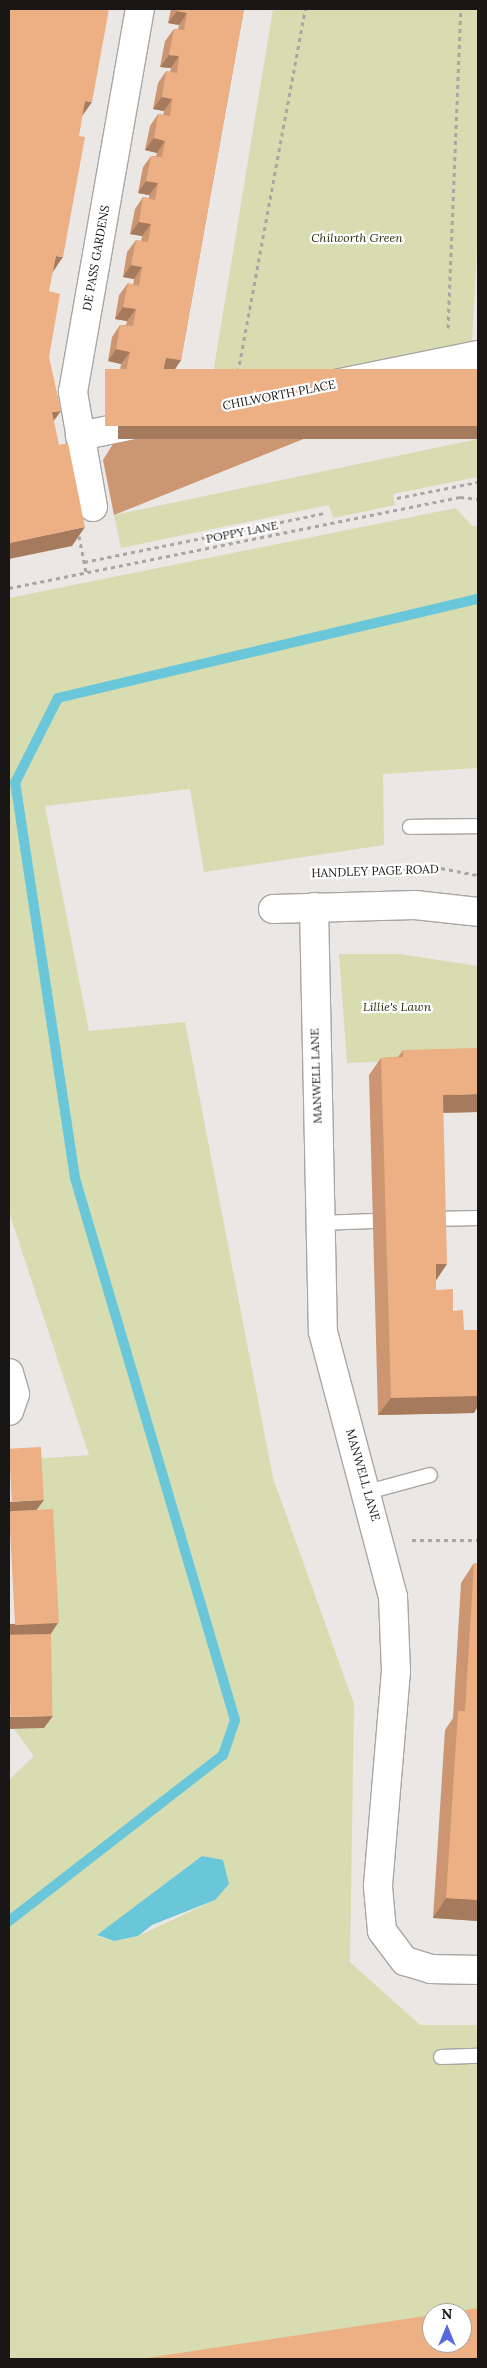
<!DOCTYPE html>
<style>
body{margin:0}
#map{position:relative;width:487px;height:2368px;overflow:hidden;background:#eae7e5;font-family:Lora,serif}
div>[style]{position:absolute}
[style*='--x']{left:calc(var(--x)*1px);top:calc(var(--y)*1px);width:calc(var(--w)*1px);rotate:calc(var(--a)*1deg)}
.green>*{inset:0;background:#d8dcb1}
.water>*{inset:0;background:#6ac7da}
.stream>*{height:10px;margin:-5px;padding:0 5px;transform-origin:5px;border-radius:5px;background:#6ac7da}
.path>*{height:3px;margin-top:-1.5px;transform-origin:0;background:repeating-linear-gradient(90deg,#a9a7a5 0 4px,transparent 0 8px)}
.roads{filter:drop-shadow(1px 0 #a9a6a4) drop-shadow(-1px 0 #a9a6a4) drop-shadow(0 1px #a9a6a4) drop-shadow(0 -1px #a9a6a4)}
.service>*{height:14px;margin:-7px;padding:0 7px;transform-origin:7px;border-radius:7px;background:#fff}
.minor>*{height:28px;margin:-14px;padding:0 14px;transform-origin:14px;border-radius:14px;background:#fff}
.wall>*{inset:0;background:#cc9672}
.shaded-wall>*{inset:0;background:#a67a5c;transform-origin:0 0}
.building>*{inset:0;background:#edaf84;transform-origin:0 0}
span{translate:-50% -50%;white-space:nowrap;text-align:center;line-height:1.15;-webkit-text-stroke:4.5px #fff;paint-order:stroke}
.park-label{font-size:12px;color:#2b2c0d;font-style:italic}
.street-label{font-size:12px;color:#181716}
.frame{position:absolute;inset:0;border:10px solid #181716;pointer-events:none}
.north{position:absolute;left:422px;top:2303px;width:50px;height:50px;box-sizing:border-box;background:#fff;border:1px solid #a3a2a2;border-radius:50%;rotate:0deg;font-size:14px;font-weight:700;line-height:20px;text-align:center;color:#181716}
.north::after{content:'';display:block;margin:auto;width:18px;height:22px;background:#5969e0;clip-path:polygon(50% 0,100% 100%,50% 72%,0 100%)}
</style>
<div id="map">
<div class="green">
<i style="clip-path:polygon(273px 9px,478px 9px,478px 232px,472px 341px,209px 398px)"></i>
<i style="clip-path:polygon(478px 439px,478px 477px,393px 494px,395px 505px,333px 518px,329px 505px,121px 548px,114px 515px)"></i>
<i style="clip-path:polygon(evenodd,456px 508px,472px 526px,478px 526px,478px 768px,383px 774px,384px 845px,204px 872px,190px 789px,45px 806px,89px 1031px,185px 1022px,273px 1478px,354px 1704px,350px 1962px,420px 2025px,478px 2025px,478px 2313px,432px 2313px,432px 2321px,184px 2359px,9px 2359px,9px 1780px,34px 1756px,14px 1729px,44px 1728px,12px 1523px,33px 1459px,89px 1455px,9px 1212px,9px 598px,456px 508px,202px 1856px,215px 1900px,138px 1936px,114px 1941px,97px 1936px,202px 1856px)"></i>
<i style="clip-path:polygon(339px 954px,400px 954px,478px 966px,478px 1058px,347px 1063px)"></i>
</div>
<div class="water">
<i style="clip-path:polygon(202px 1856px,223px 1860px,229px 1884px,215px 1900px,152px 1925px,138px 1936px,114px 1941px,97px 1935px)"></i>
</div>
<div class="stream">
<i style="--x:9;--y:1921;--w:271;--a:-37.8"></i>
<i style="--x:223;--y:1755;--w:37;--a:-71"></i>
<i style="--x:235;--y:1720;--w:565;--a:-106.45"></i>
<i style="--x:75;--y:1178;--w:400;--a:-98.6"></i>
<i style="--x:15;--y:783;--w:95;--a:-63.2"></i>
<i style="--x:58;--y:698;--w:432;--a:-13.3"></i>
</div>
<div class="path">
<i style="--x:448;--y:328;--w:319;--a:-87.7"></i>
<i style="--x:238;--y:372;--w:369;--a:-79.5"></i>
<i style="--x:397;--y:498;--w:83;--a:-11.2"></i>
<i style="--x:79;--y:536;--w:37;--a:79"></i>
<i style="--x:84;--y:562;--w:245;--a:-11.5"></i>
<i style="--x:9;--y:588;--w:460;--a:-11.4"></i>
<i style="--x:460;--y:497;--w:18;--a:6"></i>
<i style="--x:315;--y:873;--w:126;--a:-2.3"></i>
<i style="--x:441;--y:868;--w:38;--a:11"></i>
<i style="--x:412;--y:1540;--w:66;--a:0"></i>
</div>
<div class="roads">
<div class="service">
<i style="--x:410;--y:827;--w:68;--a:-0.8"></i>
<i style="--x:433;--y:1219;--w:45;--a:-1.3"></i>
<i style="--x:320;--y:1223;--w:53;--a:-2.2"></i>
<i style="--x:368;--y:1492;--w:64;--a:-15.3"></i>
<i style="--x:441;--y:2057;--w:37;--a:-2"></i>
</div>
<div class="minor">
<i style="--x:80;--y:436;--w:406;--a:-11.5"></i>
<i style="--x:93;--y:507;--w:117;--a:-99.9"></i>
<i style="--x:73;--y:392;--w:389;--a:-80.1"></i>
<i style="--x:314;--y:907;--w:425;--a:88.8"></i>
<i style="--x:323;--y:1332;--w:274;--a:75.2"></i>
<i style="--x:393;--y:1597;--w:74;--a:87.7"></i>
<i style="--x:396;--y:1671;--w:217;--a:94.8"></i>
<i style="--x:378;--y:1887;--w:44;--a:84.8"></i>
<i style="--x:382;--y:1931;--w:38;--a:53"></i>
<i style="--x:405;--y:1961;--w:27;--a:17"></i>
<i style="--x:431;--y:1969;--w:47;--a:1.2"></i>
<i style="--x:273;--y:909;--w:142;--a:-1.6"></i>
<i style="--x:415;--y:905;--w:63;--a:6.3"></i>
<i style="--x:9;--y:1373;--w:22;--a:74"></i>
<i style="--x:15;--y:1394;--w:18;--a:109"></i>
</div>
</div>
<div class="wall">
<i style="clip-path:polygon(171px 9px,244px 9px,181px 360px,173px 372px,163px 371px,162px 377px,154px 389px,118px 383px,121px 364px,108px 361px,112px 337px,120px 325px,126px 325px,127px 321px,115px 319px,119px 295px,128px 283px,133px 285px,134px 279px,123px 277px,127px 252px,136px 240px,141px 241px,142px 236px,130px 234px,135px 209px,143px 197px,149px 198px,149px 195px,138px 193px,143px 167px,151px 156px,156px 156px,157px 153px,145px 150px,150px 126px,158px 114px,163px 115px,164px 111px,153px 109px,158px 83px,166px 71px,170px 72px,171px 68px,160px 67px,165px 41px,174px 29px,178px 29px,179px 25px,168px 23px)"></i>
<i style="clip-path:polygon(478px 369px,114px 515px,103px 460px,113px 444px)"></i>
<i style="clip-path:polygon(403px 1050px,478px 1112px,443px 1113px,436px 1280px,436px 1290px,453px 1311px,464px 1330px,478px 1330px,478px 1406px,474px 1413px,378px 1415px,369px 1075px,381px 1058px,398px 1057px)"></i>
<i style="clip-path:polygon(474px 1563px,478px 1564px,478px 1921px,433px 1918px,445px 1730px,453px 1718px,461px 1583px)"></i>
</div>
<div class="shaded-wall">
<i style="clip-path:polygon(177px 11px,187px 13px,179px 25px,168px 23px)"></i>
<i style="clip-path:polygon(169px 55px,179px 56px,171px 68px,160px 67px)"></i>
<i style="clip-path:polygon(162px 97px,172px 99px,164px 111px,153px 109px)"></i>
<i style="clip-path:polygon(85px 101px,92px 102px,78px 122px)"></i>
<i style="clip-path:polygon(154px 138px,165px 141px,157px 153px,145px 150px)"></i>
<i style="clip-path:polygon(146px 181px,158px 183px,149px 195px,138px 193px)"></i>
<i style="clip-path:polygon(139px 222px,151px 224px,142px 236px,130px 234px)"></i>
<i style="clip-path:polygon(56px 256px,63px 257px,50px 276px)"></i>
<i style="clip-path:polygon(131px 265px,142px 267px,134px 279px,123px 277px)"></i>
<i style="clip-path:polygon(123px 307px,136px 309px,127px 321px,115px 319px)"></i>
<i style="clip-path:polygon(116px 349px,130px 352px,121px 364px,108px 361px)"></i>
<i style="clip-path:polygon(166px 358px,181px 360px,173px 372px,158px 370px)"></i>
<i style="clip-path:polygon(126px 371px,162px 377px,154px 389px,118px 383px)"></i>
<i style="clip-path:polygon(61px 411px,47px 430px,52px 412px)"></i>
<i style="left:478px;top:426px;width:13px;height:360px;rotate:90deg"></i>
<i style="clip-path:polygon(85px 527px,72px 546px,9px 559px,9px 543px)"></i>
<i style="clip-path:polygon(478px 1094px,478px 1112px,430px 1113px,443px 1095px)"></i>
<i style="clip-path:polygon(436px 1264px,447px 1264px,435px 1282px)"></i>
<i style="clip-path:polygon(478px 1390px,478px 1406px,474px 1413px,378px 1415px,391px 1398px)"></i>
<i style="clip-path:polygon(44px 1500px,35px 1512px,9px 1513px,9px 1502px)"></i>
<i style="clip-path:polygon(58px 1623px,50px 1635px,9px 1636px,9px 1624px)"></i>
<i style="clip-path:polygon(53px 1716px,44px 1728px,9px 1729px,9px 1717px)"></i>
<i style="clip-path:polygon(446px 1898px,478px 1900px,478px 1921px,433px 1918px)"></i>
</div>
<div class="building">
<i style="clip-path:polygon(9px 9px,109px 9px,92px 102px,85px 101px,79px 136px,85px 137px,63px 257px,56px 256px,49px 291px,60px 294px,49px 357px,61px 411px,52px 412px,59px 445px,68px 443px,85px 527px,9px 543px)"></i>
<i style="clip-path:polygon(177px 9px,244px 9px,181px 360px,166px 358px,162px 377px,126px 371px,130px 352px,116px 349px,120px 325px,133px 326px,136px 309px,123px 307px,128px 283px,139px 286px,142px 267px,131px 265px,136px 240px,148px 242px,151px 224px,139px 222px,143px 197px,155px 200px,158px 183px,146px 181px,151px 156px,162px 157px,165px 141px,154px 138px,158px 114px,170px 116px,172px 99px,162px 97px,166px 71px,177px 73px,179px 56px,169px 55px,174px 29px,184px 30px,187px 13px,177px 11px)"></i>
<i style="left:478px;top:369px;width:57px;height:373px;rotate:90deg"></i>
<i style="clip-path:polygon(478px 1048px,478px 1094px,443px 1095px,447px 1264px,436px 1264px,436px 1290px,453px 1289px,453px 1311px,463px 1310px,464px 1330px,478px 1330px,478px 1396px,391px 1398px,381px 1058px,403px 1057px,403px 1050px)"></i>
<i style="left:41px;top:1447px;width:53px;height:32px;rotate:87deg"></i>
<i style="left:53px;top:1509px;width:114px;height:44px;rotate:87deg"></i>
<i style="clip-path:polygon(474px 1563px,478px 1564px,478px 1900px,446px 1898px,458px 1711px,465px 1711px)"></i>
<i style="left:51px;top:1634px;width:82px;height:42px;rotate:89deg"></i>
<i style="clip-path:polygon(478px 2308px,478px 2359px,140px 2359px,432px 2315px,432px 2343px,462px 2343px,462px 2313px,447px 2313px)"></i>
</div>
<div class="park-label">
<span style="left:357px;top:238px">Chilworth Green</span>
<span style="left:397px;top:1007px">Lillie's Lawn</span>
</div>
<div class="street-label">
<span style="left:96px;top:258px;rotate:-80deg">DE PASS GARDENS</span>
<span style="left:279px;top:395px;rotate:-11deg">CHILWORTH PLACE</span>
<span style="left:242px;top:532px;rotate:-11deg">POPPY LANE</span>
<span style="left:375px;top:871px;rotate:-2deg">HANDLEY PAGE ROAD</span>
<span style="left:316px;top:1076px;rotate:-92deg">MANWELL LANE</span>
<span style="left:363px;top:1475px;rotate:74deg">MANWELL LANE</span>
</div>
<div class="frame"></div>
<div class="north">N</div>
</div>
